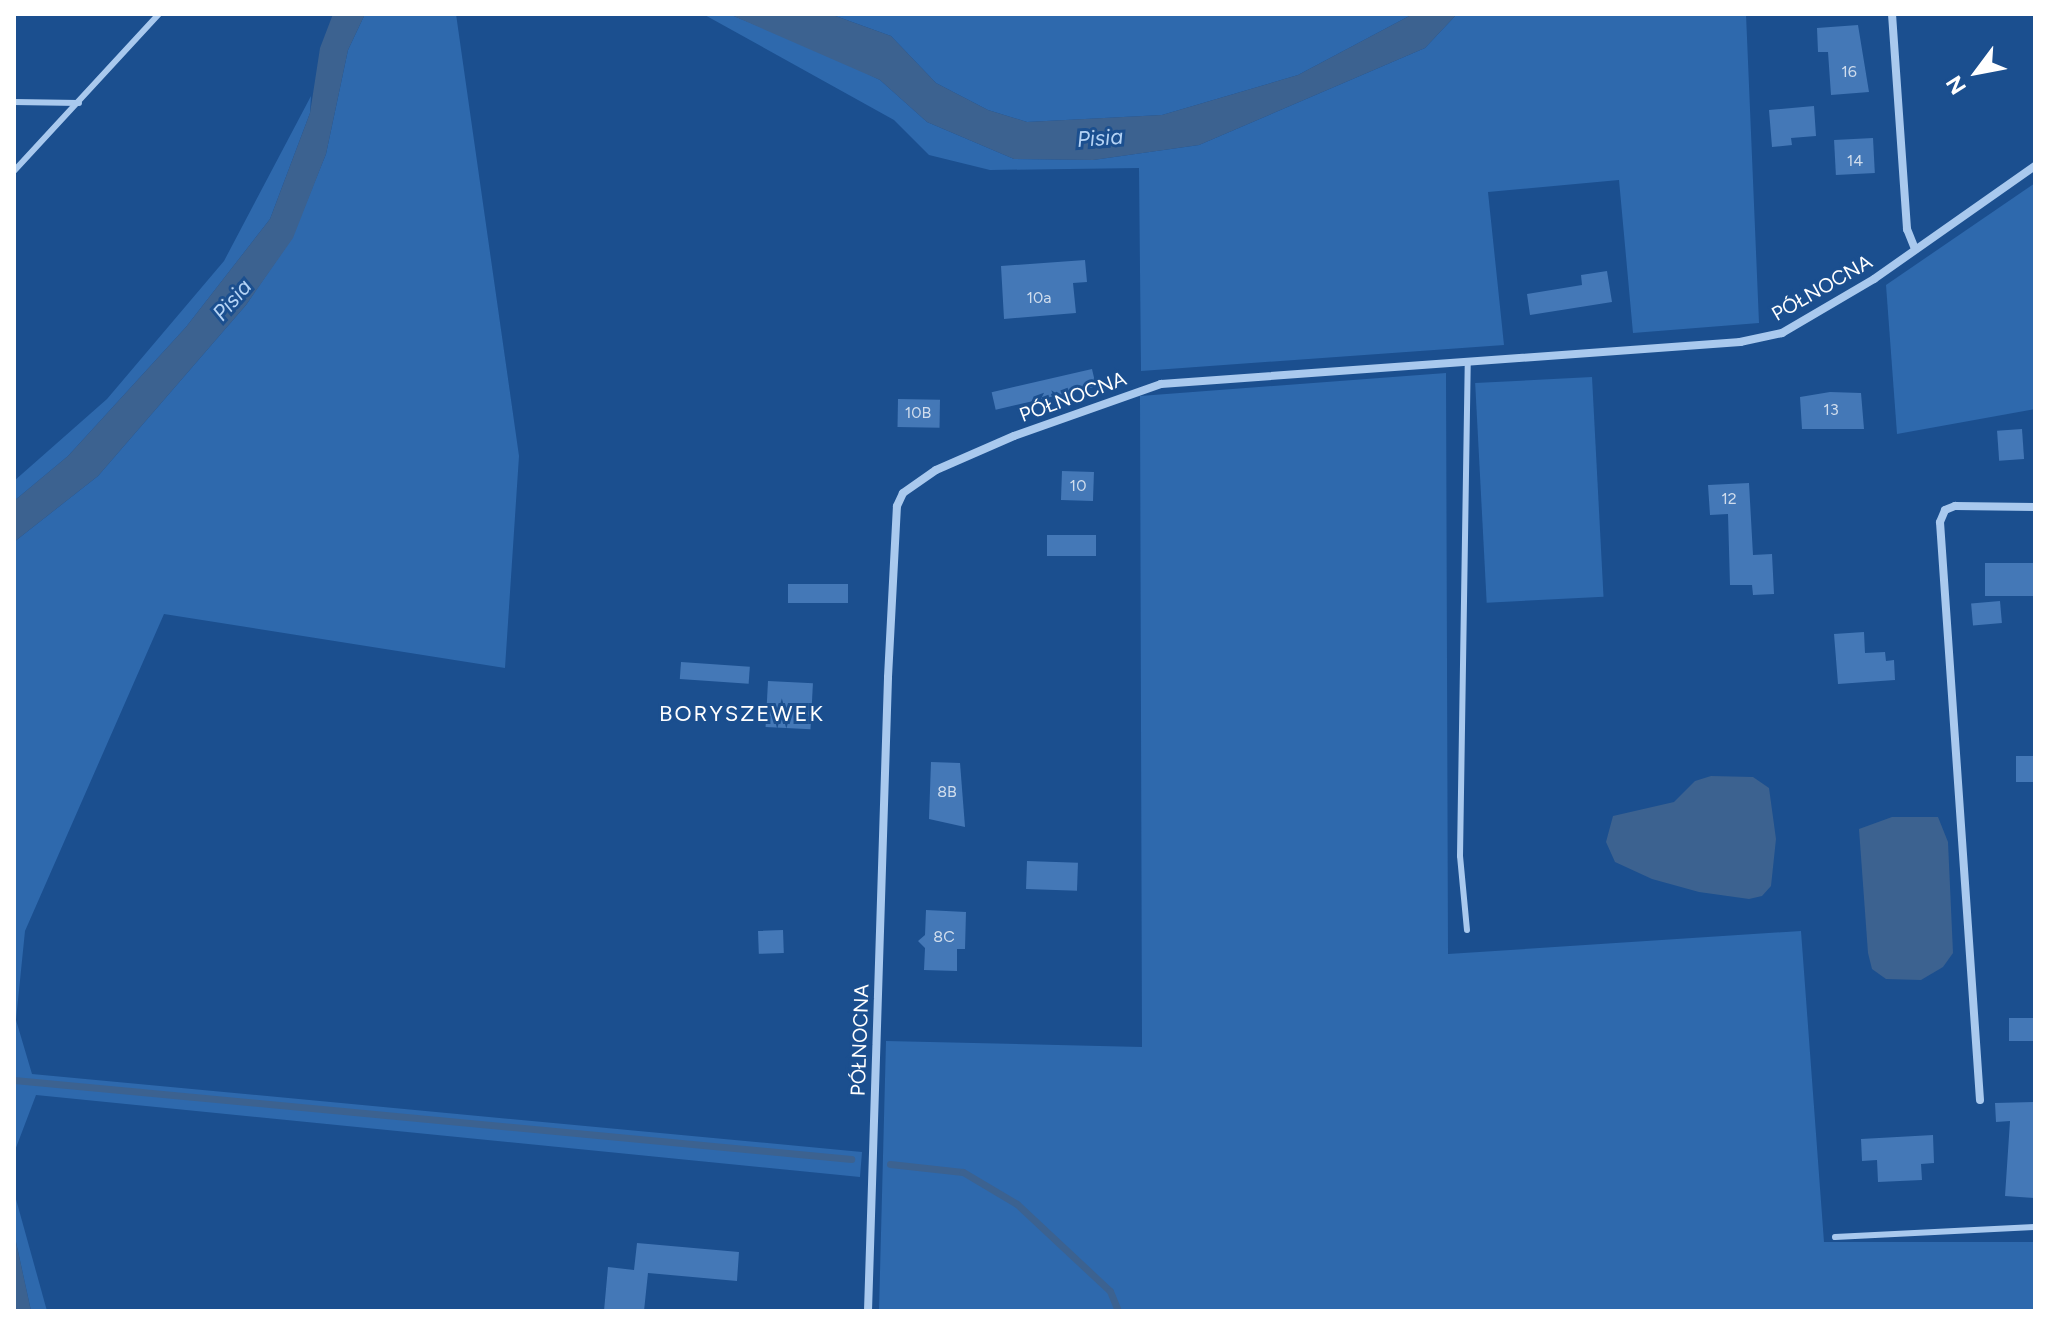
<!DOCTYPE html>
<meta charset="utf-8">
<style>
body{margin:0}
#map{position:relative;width:2049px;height:1325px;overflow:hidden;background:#1b4f8f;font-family:Figtree,sans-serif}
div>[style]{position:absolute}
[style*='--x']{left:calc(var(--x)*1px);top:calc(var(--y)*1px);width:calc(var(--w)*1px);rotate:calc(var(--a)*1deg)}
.green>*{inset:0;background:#2e69ad;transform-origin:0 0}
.water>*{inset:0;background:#3c6290}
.stream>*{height:7px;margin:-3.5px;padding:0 3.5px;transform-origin:3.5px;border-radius:3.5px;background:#3c6290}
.building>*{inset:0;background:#4478b7;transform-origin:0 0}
.service>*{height:6px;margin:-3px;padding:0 3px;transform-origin:3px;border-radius:3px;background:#a9c9ee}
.minor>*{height:8px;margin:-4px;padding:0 4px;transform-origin:4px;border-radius:4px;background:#a9c9ee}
span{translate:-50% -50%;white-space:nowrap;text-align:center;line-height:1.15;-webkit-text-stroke:6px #1b4f8f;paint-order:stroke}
.number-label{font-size:16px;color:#d0dded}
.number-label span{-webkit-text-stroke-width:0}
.street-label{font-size:20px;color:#fff}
.water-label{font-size:22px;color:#b5d3f5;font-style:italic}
.neighbourhood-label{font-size:22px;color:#fff;letter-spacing:2px}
.frame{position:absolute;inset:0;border:16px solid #fff;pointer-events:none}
.north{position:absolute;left:1937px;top:32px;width:80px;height:80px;-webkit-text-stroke:6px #1b4f8f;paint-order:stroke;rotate:238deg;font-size:22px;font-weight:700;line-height:32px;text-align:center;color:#fff}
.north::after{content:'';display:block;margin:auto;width:28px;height:36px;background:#fff;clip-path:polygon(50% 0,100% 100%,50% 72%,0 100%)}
</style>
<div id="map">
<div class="green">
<i style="clip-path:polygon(365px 14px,456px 14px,519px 456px,505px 668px,164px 614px,25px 931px,16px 1020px,32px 1074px,862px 1152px,860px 1177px,36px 1095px,14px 1153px,14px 542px,98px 476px,246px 305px,292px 238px,326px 154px,348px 50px)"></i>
<i style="clip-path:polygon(703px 14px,729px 14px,833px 57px,880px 80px,927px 122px,1014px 159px,1093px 160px,1199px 145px,1425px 48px,1457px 14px,1746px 14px,1759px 323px,1633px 333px,1619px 180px,1488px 192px,1504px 345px,1141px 371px,1139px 168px,990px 170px,929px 155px,894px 120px)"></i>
<i style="clip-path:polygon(830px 14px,1413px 14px,1298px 75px,1162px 115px,1027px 122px,988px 110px,936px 83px,891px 36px)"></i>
<i style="clip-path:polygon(311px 96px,310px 113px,270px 219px,186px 327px,68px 456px,14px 501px,14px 481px,107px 399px,224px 261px)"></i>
<i style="clip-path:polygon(2035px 183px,2035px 409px,1897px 434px,1886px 285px)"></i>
<i style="clip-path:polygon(1446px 373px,1448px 954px,1801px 931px,1824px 1242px,2035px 1242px,2035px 1311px,879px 1311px,886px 1041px,1142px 1047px,1140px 396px)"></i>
<i style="left:1592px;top:377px;width:220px;height:117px;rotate:87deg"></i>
<i style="clip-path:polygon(14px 1192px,47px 1311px,31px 1311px,14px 1233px)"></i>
</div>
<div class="water">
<i style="clip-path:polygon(333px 14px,365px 14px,348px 50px,326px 154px,293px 238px,246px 305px,98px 476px,14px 542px,14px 501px,68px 456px,186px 327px,270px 219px,310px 113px,320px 48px)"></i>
<i style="clip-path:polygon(729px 14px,830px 14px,891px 36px,936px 83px,988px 110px,1027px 122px,1162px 115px,1298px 75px,1413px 14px,1457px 14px,1425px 48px,1199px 145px,1093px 160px,1014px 159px,927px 122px,880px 80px)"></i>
<i style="clip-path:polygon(1711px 776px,1753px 777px,1769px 788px,1776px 839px,1771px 886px,1762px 896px,1749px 899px,1699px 892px,1652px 879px,1615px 862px,1606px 842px,1613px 816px,1674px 802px,1695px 781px)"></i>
<i style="clip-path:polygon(1892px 817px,1938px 817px,1948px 842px,1953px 953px,1943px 967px,1921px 980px,1886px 979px,1872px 969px,1868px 953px,1859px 829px)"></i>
<i style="clip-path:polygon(14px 1233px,28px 1297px,31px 1311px,14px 1311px)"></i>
</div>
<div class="stream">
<i style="--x:14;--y:1080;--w:841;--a:5.39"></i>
<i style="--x:890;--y:1164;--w:73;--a:6.3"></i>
<i style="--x:963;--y:1172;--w:63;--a:30.7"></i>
<i style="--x:1017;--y:1204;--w:127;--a:43.1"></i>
<i style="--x:1110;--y:1291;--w:22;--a:68"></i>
</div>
<div class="building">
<i style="clip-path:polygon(1858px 25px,1869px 92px,1831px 95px,1828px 52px,1818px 52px,1817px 28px)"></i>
<i style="clip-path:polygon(1814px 106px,1816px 136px,1791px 138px,1792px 145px,1772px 147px,1769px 110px)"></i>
<i style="left:1873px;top:138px;width:35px;height:39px;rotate:87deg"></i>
<i style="clip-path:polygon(1085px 260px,1087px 282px,1073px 283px,1076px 313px,1004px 319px,1001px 266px)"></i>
<i style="clip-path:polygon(1607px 271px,1612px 302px,1530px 315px,1527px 294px,1582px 285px,1581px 275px)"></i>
<i style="left:1092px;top:369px;width:18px;height:103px;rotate:77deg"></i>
<i style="clip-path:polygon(1830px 392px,1861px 393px,1864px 429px,1802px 429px,1800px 397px)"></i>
<i style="left:898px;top:399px;width:42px;height:28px;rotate:1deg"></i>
<i style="left:2022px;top:429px;width:30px;height:25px;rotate:86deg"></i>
<i style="left:1062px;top:471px;width:32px;height:29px;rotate:2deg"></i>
<i style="clip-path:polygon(1749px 483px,1753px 555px,1772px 554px,1774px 594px,1753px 595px,1752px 585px,1730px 585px,1728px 514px,1710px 515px,1708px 485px)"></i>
<i style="left:1047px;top:535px;width:49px;height:21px"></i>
<i style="left:2035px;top:563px;width:33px;height:50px;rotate:90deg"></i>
<i style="left:848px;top:584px;width:19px;height:60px;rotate:90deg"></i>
<i style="left:2000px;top:601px;width:22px;height:29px;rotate:85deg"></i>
<i style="clip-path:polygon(1864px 632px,1865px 653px,1885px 652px,1886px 661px,1894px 660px,1895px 680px,1838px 684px,1834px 634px)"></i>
<i style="left:681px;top:662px;width:69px;height:17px;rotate:4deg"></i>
<i style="left:768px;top:681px;width:45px;height:46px;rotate:3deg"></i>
<i style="left:2035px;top:756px;width:26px;height:19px;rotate:90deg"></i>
<i style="clip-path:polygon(931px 762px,960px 763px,965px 827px,929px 819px)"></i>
<i style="left:1027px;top:861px;width:51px;height:28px;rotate:2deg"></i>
<i style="clip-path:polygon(926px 910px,966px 912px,965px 949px,957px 949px,957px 971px,924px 970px,925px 948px,918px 941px,925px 935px)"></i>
<i style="left:783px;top:930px;width:23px;height:25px;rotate:88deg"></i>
<i style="left:2035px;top:1018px;width:23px;height:26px;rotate:90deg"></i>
<i style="clip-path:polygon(2034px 1102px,2035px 1198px,2005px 1196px,2010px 1121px,1996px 1122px,1995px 1103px)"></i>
<i style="clip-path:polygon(1933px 1135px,1934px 1163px,1921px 1164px,1922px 1180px,1878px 1182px,1877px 1160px,1862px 1161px,1861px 1139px)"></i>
<i style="clip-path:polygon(637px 1243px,739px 1252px,737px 1281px,648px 1273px,644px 1311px,604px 1311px,608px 1267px,634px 1270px)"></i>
</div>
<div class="service">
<i style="--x:14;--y:102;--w:65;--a:0.9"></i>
<i style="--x:14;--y:171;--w:214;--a:-47.3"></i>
<i style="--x:1467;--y:930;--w:74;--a:-95.4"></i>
<i style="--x:1460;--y:856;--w:494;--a:-89.1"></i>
<i style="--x:1835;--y:1237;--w:200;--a:-2.9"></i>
</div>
<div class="minor">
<i style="--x:1892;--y:14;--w:216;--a:86"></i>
<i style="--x:1907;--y:229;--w:22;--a:68"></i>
<i style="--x:1980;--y:1100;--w:579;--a:-93.96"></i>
<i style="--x:1940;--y:522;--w:13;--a:-67"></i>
<i style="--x:1945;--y:510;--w:11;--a:-22"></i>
<i style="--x:1955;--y:506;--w:80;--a:0.7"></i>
<i style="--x:868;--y:1311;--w:634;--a:-88.19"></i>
<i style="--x:888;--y:677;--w:171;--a:-87"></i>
<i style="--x:897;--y:506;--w:14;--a:-65"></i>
<i style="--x:903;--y:493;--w:40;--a:-34.9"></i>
<i style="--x:936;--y:470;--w:85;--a:-23.6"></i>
<i style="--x:1014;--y:436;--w:156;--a:-19.5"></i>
<i style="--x:1161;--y:384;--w:581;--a:-4.15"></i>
<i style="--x:1740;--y:342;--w:43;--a:-12.1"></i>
<i style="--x:1782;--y:333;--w:107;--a:-30.4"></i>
<i style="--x:1874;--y:279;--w:197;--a:-35.1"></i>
</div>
<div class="number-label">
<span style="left:1849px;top:72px">16</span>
<span style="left:1855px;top:161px">14</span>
<span style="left:1039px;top:298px">10a</span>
<span style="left:1831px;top:410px">13</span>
<span style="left:918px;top:413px">10B</span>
<span style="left:1078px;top:486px">10</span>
<span style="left:1729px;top:499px">12</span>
<span style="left:947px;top:792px">8B</span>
<span style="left:944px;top:937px">8C</span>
</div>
<div class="street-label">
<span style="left:1822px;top:288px;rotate:-30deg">PÓŁNOCNA</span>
<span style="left:1073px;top:397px;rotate:-20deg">PÓŁNOCNA</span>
<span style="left:860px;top:1040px;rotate:-88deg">PÓŁNOCNA</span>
</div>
<div class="water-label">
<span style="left:1100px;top:138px;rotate:-4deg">Pisia</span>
<span style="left:232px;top:300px;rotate:-49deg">Pisia</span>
</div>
<div class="neighbourhood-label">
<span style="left:742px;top:714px">BORYSZEWEK</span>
</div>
<div class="frame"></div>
<div class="north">N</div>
</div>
